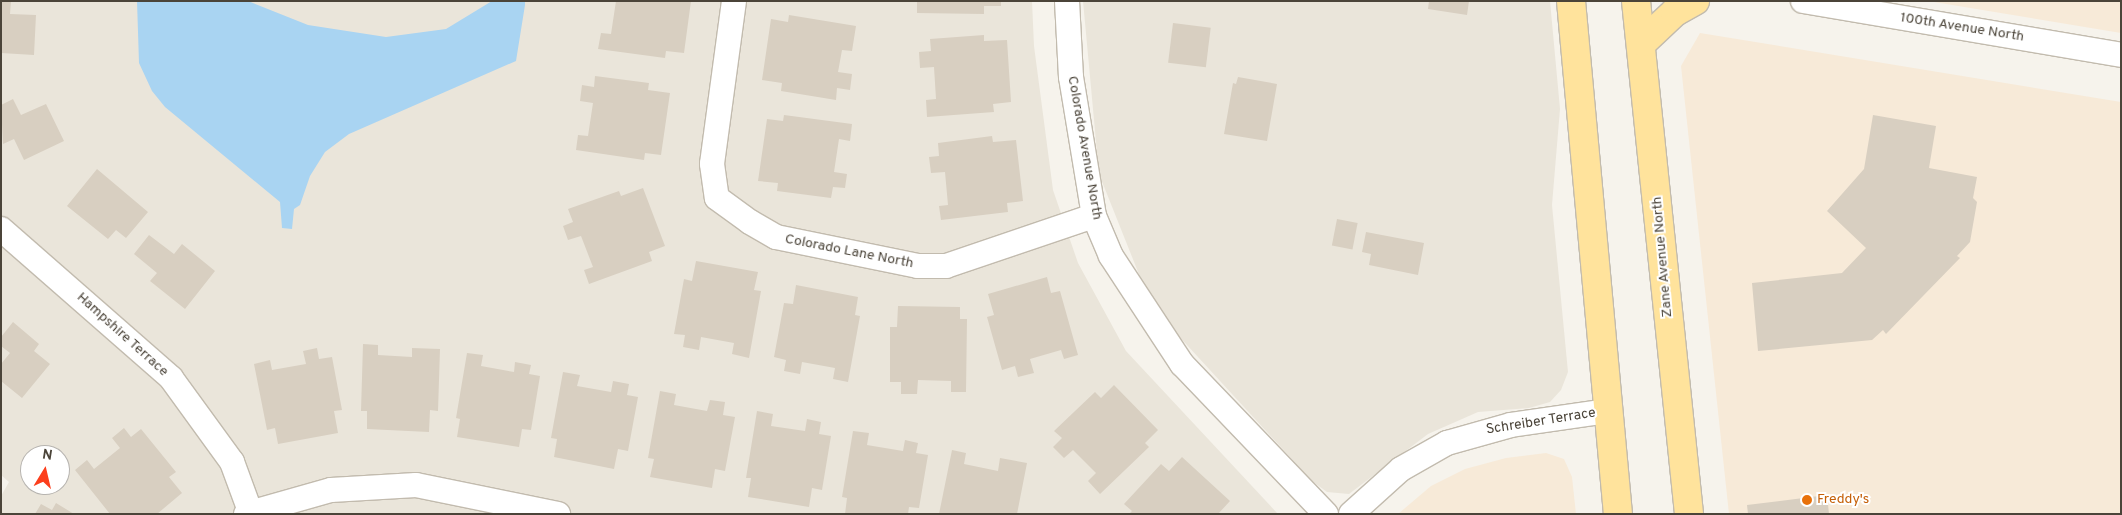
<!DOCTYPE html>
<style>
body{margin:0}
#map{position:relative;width:2122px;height:515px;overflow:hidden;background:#f6f3ec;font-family:Overpass,sans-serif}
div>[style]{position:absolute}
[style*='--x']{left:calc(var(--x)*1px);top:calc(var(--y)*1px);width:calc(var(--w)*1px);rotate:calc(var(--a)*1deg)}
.residential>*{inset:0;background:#eae5da}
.commercial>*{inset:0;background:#f7ead8}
.water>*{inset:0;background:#a9d4f2}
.building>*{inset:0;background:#d8cfc1;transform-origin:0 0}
.roads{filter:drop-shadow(1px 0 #c2bbae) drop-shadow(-1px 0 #c2bbae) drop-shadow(0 1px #c2bbae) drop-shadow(0 -1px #c2bbae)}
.minor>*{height:24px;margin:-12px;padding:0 12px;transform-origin:12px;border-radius:12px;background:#fff}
.major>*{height:28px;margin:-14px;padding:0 14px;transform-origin:14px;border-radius:14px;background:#ffe39c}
.dots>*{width:14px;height:14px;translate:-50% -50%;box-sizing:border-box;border:2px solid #fff;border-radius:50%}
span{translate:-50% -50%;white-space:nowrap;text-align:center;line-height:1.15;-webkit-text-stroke:4px #fff;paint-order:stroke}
.street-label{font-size:14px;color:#4b4439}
.food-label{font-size:14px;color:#c56008}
.left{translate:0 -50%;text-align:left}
.frame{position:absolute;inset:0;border:2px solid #4b4439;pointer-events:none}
.north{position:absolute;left:20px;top:445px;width:50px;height:50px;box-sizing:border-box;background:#fff;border:1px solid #b7b4b0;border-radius:50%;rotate:9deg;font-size:14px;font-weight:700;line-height:20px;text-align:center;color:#4b4439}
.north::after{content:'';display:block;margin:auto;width:18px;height:22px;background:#fc3f1d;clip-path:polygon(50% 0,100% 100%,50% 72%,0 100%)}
</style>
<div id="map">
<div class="residential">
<i style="clip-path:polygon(evenodd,1px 1px,1032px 1px,1034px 46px,1053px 190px,1078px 263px,1126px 351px,1278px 514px,1px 514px,1px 496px,9px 482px,1px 475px,1px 1px,30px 455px,60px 455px,60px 485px,30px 485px,30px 455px)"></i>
<i style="clip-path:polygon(1083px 1px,1550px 1px,1560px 109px,1552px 205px,1568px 372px,1561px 390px,1550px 402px,1529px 408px,1478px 412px,1428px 434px,1349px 494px,1327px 492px,1312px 481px,1152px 307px,1099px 174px)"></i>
</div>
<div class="commercial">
<i style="clip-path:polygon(1928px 1px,2121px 1px,2121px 33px)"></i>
<i style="clip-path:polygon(1700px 33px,2121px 102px,2121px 514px,1729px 514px,1681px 66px)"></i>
<i style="clip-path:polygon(1546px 453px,1564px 459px,1572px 477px,1576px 514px,1398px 514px,1431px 486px,1465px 469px,1506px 458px)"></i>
</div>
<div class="water">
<i style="clip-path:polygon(137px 1px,248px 1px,308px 25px,386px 37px,446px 29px,492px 1px,525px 1px,525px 5px,516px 61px,349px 134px,325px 152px,310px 176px,300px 205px,294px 209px,292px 229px,282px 228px,280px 202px,165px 107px,152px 91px,139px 63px)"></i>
</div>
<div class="building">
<i style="clip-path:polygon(1px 1px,11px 1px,10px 14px,36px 15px,34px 55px,1px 53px)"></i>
<i style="clip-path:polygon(616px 1px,691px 1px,684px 53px,666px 51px,665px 58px,598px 49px,601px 33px,611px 34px)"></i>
<i style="clip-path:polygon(917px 1px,1001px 1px,1001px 6px,984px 6px,984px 14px,917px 13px)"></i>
<i style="clip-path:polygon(1429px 1px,1469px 1px,1467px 15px,1428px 9px)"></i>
<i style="clip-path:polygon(789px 15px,856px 26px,852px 51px,842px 50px,838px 72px,852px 74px,850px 90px,837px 88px,836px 100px,781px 91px,782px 83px,762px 80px,771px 19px,788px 22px)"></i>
<i style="left:1173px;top:23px;width:38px;height:40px;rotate:7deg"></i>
<i style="clip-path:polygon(984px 35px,984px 41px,1007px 40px,1011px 102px,993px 104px,994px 112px,927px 117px,926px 100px,936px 99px,934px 67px,920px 68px,919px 52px,931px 51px,930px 39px)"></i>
<i style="clip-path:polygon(595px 76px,649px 83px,648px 90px,670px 93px,661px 155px,645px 153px,644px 160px,576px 150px,578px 135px,588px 136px,593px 103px,580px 101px,582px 85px,594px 87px)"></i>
<i style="clip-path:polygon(1238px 77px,1277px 84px,1267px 141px,1224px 134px,1233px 83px,1236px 84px)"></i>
<i style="clip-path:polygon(13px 99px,21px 115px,46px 104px,64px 141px,24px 160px,14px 139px,3px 144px,1px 105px)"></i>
<i style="clip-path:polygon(784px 115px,852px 124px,850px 141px,839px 139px,834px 172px,847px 174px,845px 188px,833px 187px,831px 198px,777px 191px,778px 183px,758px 181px,767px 119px,783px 121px)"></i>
<i style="clip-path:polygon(1873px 115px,1936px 126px,1929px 168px,1977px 177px,1973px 198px,1977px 202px,1970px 242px,1957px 256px,1960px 258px,1886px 334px,1883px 330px,1872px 340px,1758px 351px,1752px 283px,1842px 273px,1866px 248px,1827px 211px,1864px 169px)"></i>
<i style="clip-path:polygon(992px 136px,993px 142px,1016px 140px,1023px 201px,1007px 203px,1008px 212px,941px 220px,939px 206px,948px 205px,945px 172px,931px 173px,929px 157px,939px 156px,938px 143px)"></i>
<i style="clip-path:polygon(97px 169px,148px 212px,126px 238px,116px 230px,108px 239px,67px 206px)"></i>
<i style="clip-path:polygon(643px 188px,665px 246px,649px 252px,652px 261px,589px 284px,584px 270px,593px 267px,581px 236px,568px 240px,563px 226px,573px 222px,568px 209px,619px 191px,621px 196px)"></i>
<i style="left:1337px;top:219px;width:21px;height:27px;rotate:11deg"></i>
<i style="clip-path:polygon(1366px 232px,1424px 243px,1418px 275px,1369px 265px,1371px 254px,1362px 252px)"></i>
<i style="clip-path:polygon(149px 235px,174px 254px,182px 244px,215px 271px,185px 309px,150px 281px,157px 273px,134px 254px)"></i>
<i style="clip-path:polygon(696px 261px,758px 272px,754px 290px,761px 291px,749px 358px,732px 354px,734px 343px,701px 337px,699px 350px,683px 347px,685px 335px,674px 334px,684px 279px,692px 281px)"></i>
<i style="clip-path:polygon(1047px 277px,1051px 293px,1060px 291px,1078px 355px,1064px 359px,1061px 350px,1030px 359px,1034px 373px,1018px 377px,1015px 366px,1002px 370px,987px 317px,994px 315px,988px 294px)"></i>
<i style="clip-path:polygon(796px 285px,858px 297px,855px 315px,860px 316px,848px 382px,833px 379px,835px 368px,802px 362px,800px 374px,784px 371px,786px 360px,774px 357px,784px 303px,793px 304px)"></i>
<i style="clip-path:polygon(898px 306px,960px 307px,960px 319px,967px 319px,966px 392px,951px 392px,951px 381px,918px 380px,917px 394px,901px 394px,901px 382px,890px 382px,890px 327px,897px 327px)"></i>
<i style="clip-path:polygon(13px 322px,39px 344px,34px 351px,50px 364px,22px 398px,1px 381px,1px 364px,10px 353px,1px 346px,1px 337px)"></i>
<i style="clip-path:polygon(363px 344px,378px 345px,378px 355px,412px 357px,412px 348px,440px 349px,438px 411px,430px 410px,429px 432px,367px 429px,367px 411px,361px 411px)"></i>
<i style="clip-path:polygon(317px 348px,319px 359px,332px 357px,342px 410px,334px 411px,338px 433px,278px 444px,275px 428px,267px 430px,254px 364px,270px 360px,272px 370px,306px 364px,303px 351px)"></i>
<i style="clip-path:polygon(467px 353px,483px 355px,481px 366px,514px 372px,515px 362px,531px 365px,529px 374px,540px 376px,531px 430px,522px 429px,519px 447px,457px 437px,460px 419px,456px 418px)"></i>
<i style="clip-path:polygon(563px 372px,580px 375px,577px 386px,611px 392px,613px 381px,629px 384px,627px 395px,638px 397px,628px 451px,618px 449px,614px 469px,554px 457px,557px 439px,551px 438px)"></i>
<i style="clip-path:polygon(1114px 385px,1158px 430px,1145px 443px,1149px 447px,1100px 494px,1088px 481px,1096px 473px,1073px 450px,1064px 458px,1053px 447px,1062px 438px,1054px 431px,1095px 392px,1101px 398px)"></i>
<i style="clip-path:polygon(660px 391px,676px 394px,674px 405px,707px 411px,710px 400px,725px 402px,723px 415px,735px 417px,725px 471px,715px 469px,712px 488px,650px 477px,654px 459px,648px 458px)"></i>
<i style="clip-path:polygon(757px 411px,773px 414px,771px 426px,805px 431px,807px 419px,821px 422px,819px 434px,831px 436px,822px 490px,812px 488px,809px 507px,748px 497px,751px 478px,746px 478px)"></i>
<i style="clip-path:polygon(124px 428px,131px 437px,141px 429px,176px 472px,169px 477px,182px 493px,157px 514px,110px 514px,75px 470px,87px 460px,94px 469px,120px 448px,112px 438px)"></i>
<i style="clip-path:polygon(853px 431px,869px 433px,867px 445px,903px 451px,905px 440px,918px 443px,916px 453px,928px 455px,919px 508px,909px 507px,908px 514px,845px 514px,847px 498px,842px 497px)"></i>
<i style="clip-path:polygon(952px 450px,966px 453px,964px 464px,998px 471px,1000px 458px,1027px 463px,1017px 514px,939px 514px)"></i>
<i style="clip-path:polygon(1182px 457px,1230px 501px,1218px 514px,1129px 514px,1132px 511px,1124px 504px,1161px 464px,1169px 471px)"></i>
<i style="clip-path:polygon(1827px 495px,1829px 514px,1748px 514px,1747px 505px)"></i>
<i style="clip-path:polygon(56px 503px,74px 514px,35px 514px,41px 504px,52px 510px)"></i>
</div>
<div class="roads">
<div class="minor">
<i style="--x:734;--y:1;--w:164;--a:97.7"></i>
<i style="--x:712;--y:164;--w:34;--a:82"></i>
<i style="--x:717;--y:198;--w:41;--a:36"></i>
<i style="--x:750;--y:222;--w:30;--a:30"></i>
<i style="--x:776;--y:237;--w:145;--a:11.5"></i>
<i style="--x:918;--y:266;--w:28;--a:0"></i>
<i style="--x:946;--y:266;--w:156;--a:-18.7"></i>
<i style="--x:1067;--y:1;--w:76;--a:87"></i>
<i style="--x:1071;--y:77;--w:141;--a:80.6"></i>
<i style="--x:1094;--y:216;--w:43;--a:67"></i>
<i style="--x:1111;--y:256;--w:129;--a:56.7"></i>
<i style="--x:1182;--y:364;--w:208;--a:46.2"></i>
<i style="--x:1803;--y:1;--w:323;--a:9.6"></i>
<i style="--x:1;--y:229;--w:226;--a:41.2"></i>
<i style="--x:171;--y:378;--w:104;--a:54"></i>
<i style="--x:232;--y:462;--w:52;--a:69.8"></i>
<i style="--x:246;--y:514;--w:88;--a:-15.8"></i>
<i style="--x:331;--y:490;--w:85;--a:-3.4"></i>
<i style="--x:416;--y:485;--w:145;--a:11.5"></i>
<i style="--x:1351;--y:514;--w:67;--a:-42"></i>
<i style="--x:1401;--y:469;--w:53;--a:-29.5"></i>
<i style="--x:1447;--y:443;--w:66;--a:-15.7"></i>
<i style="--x:1511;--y:425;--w:97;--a:-8.3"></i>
</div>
<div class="major">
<i style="--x:1571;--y:1;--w:515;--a:84.77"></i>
<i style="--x:1636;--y:1;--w:516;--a:84.1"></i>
<i style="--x:1643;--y:42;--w:44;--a:-43.2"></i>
<i style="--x:1675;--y:12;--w:23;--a:-29"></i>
</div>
</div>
<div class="dots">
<i style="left:1807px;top:500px;background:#e8710a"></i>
</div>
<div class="street-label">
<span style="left:1962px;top:28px;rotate:9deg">100th Avenue North</span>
<span style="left:1084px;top:148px;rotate:80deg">Colorado Avenue North</span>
<span style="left:849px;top:252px;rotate:11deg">Colorado Lane North</span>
<span style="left:1663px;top:257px;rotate:-95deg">Zane Avenue North</span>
<span style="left:122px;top:335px;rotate:42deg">Hampshire Terrace</span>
<span style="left:1541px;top:422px;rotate:-9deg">Schreiber Terrace</span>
</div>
<div class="food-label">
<span class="left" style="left:1817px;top:500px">Freddy's</span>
</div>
<div class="frame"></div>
<div class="north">N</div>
</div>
